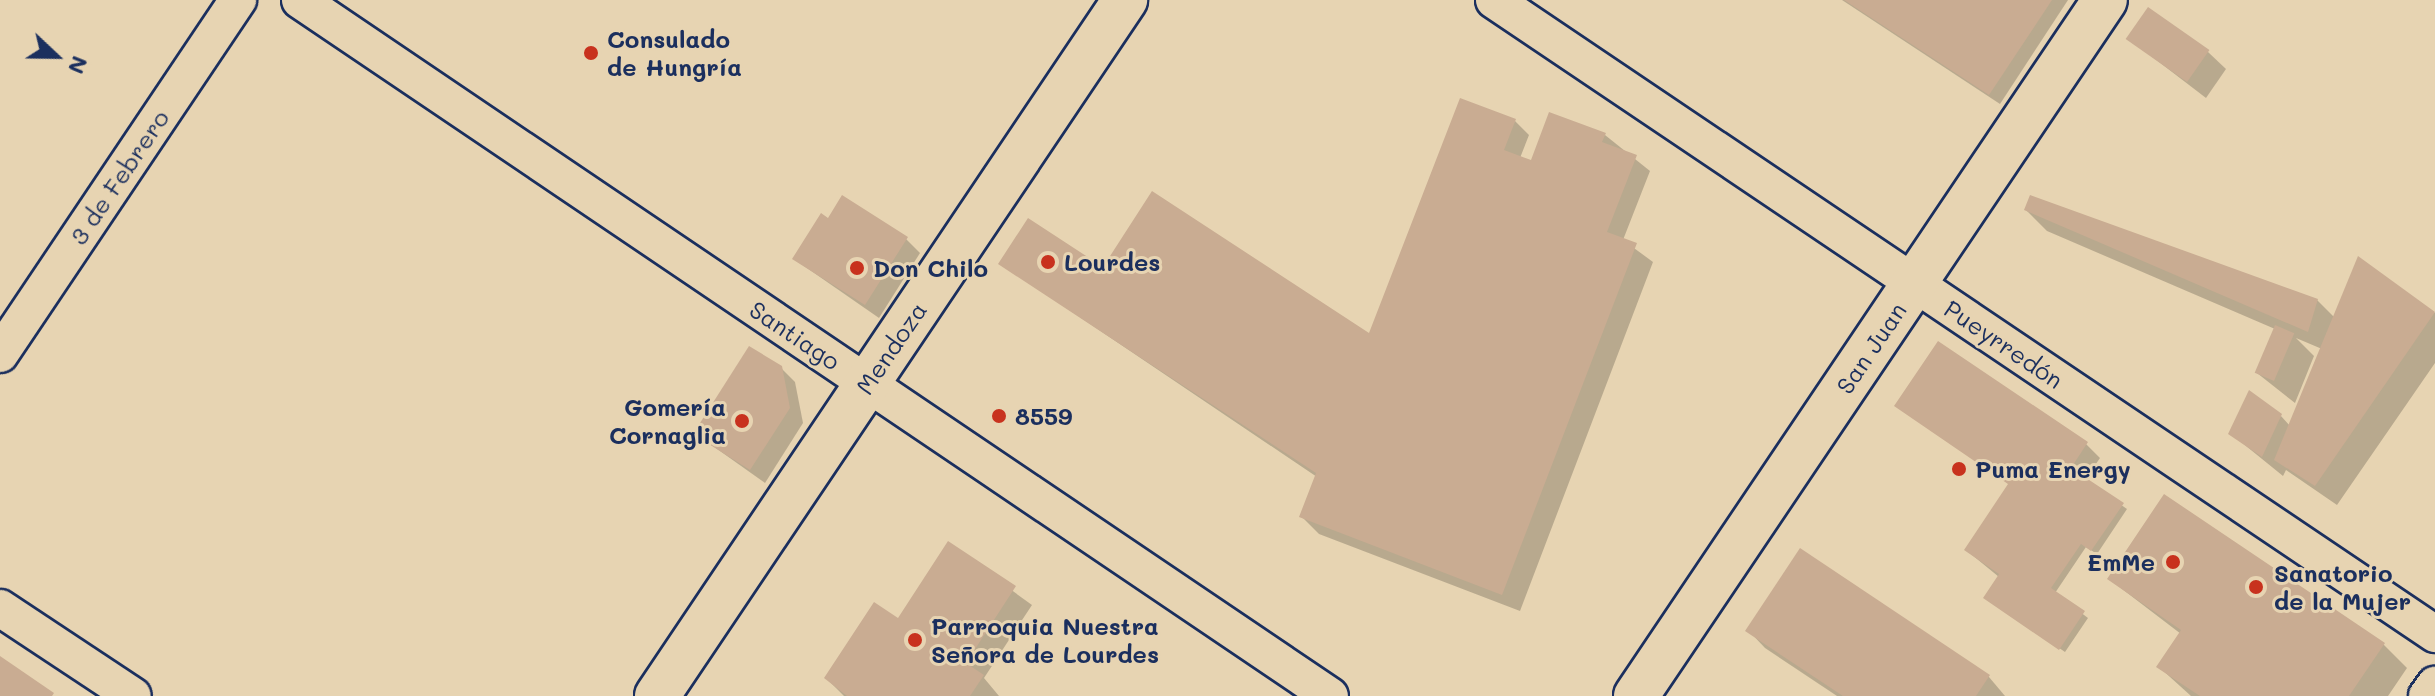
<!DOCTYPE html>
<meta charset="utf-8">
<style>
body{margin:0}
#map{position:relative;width:2435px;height:696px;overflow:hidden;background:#e7d4b2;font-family:Mali,sans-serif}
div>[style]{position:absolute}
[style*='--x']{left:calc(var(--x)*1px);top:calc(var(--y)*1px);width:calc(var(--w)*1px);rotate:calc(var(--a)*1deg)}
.shadow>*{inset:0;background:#0003}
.building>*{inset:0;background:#c9ac92;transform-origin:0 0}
.roads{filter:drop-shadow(2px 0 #1b2f5e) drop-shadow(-2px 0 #1b2f5e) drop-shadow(0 2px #1b2f5e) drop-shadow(0 -2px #1b2f5e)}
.minor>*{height:36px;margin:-18px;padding:0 18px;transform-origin:18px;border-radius:18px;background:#e7d4b2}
.major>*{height:44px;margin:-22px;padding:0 22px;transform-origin:22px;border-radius:22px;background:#e7d4b2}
.dots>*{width:22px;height:22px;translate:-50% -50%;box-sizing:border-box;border:4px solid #e7d4b2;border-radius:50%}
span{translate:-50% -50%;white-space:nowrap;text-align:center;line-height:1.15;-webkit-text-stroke:6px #e7d4b2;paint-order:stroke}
.poi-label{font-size:24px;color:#1b2f5e;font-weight:700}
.left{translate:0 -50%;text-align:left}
.right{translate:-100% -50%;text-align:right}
.street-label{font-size:24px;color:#1b2f5e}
.north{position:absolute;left:16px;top:16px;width:80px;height:80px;-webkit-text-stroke:6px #e7d4b2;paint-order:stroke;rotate:112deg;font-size:22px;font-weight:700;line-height:32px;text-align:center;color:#1b2f5e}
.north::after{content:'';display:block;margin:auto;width:28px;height:36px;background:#1b2f5e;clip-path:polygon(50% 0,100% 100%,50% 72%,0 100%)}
</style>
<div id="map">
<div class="shadow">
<i style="clip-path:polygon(1842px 0,2068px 0,2000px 104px)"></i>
<i style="clip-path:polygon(2129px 39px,2208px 52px,2226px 69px,2206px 98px)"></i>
<i style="clip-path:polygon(1515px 121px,1529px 135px,1520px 158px,1532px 162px,1605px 135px,1650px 171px,1623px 240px,1653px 262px,1520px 611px,1319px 534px,1302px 517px,1317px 477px,1001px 264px,1104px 270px,1370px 336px)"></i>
<i style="clip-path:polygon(2026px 210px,2317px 300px,2335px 318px,2359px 259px,2435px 313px,2435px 363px,2337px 505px,2286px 470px,2283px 476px,2230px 433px,2281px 416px,2290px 426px,2322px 349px,2296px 338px,2314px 356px,2295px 403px,2257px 373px,2275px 329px,2047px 231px)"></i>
<i style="clip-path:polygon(829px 221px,906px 239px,920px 253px,879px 318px,794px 259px)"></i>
<i style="clip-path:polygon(781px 368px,795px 382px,803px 423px,765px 483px,696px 434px)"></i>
<i style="clip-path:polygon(2086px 444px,2100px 458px,2085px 480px,2127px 509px,2097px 554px,2086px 547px,2055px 593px,2088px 618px,2065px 652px,1987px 599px,1999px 577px,1966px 550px)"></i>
<i style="clip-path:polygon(948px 544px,1032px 605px,984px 678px,999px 696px,844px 696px,826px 678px,898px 620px)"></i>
<i style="clip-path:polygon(1801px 551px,1989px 677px,2005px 696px,1837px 696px,1765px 648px,1748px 630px)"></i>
<i style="clip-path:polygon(2109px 579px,2384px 645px,2407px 668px,2388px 696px,2191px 696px,2159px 667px,2181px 634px)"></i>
</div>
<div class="building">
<i style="clip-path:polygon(1844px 0,2052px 0,1989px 95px)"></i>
<i style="left:2148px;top:7px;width:75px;height:39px;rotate:35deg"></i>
<i style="clip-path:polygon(1460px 98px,1516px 119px,1504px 150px,1531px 160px,1549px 112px,1606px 133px,1602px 142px,1637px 155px,1607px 232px,1637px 243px,1502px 595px,1299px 517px,1316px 473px,998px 264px,1028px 218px,1103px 267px,1152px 191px,1369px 333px)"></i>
<i style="clip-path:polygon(842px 195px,908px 237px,865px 305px,792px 259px,821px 213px,828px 218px)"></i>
<i style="clip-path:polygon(2030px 195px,2318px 299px,2308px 332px,2024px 210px)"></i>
<i style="clip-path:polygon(2358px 256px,2435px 312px,2315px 486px,2274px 460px)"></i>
<i style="left:2275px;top:325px;width:21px;height:52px;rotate:23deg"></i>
<i style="clip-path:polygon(1938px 341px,2088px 442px,2071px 468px,2124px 503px,2091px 551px,2081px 544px,2051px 588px,2085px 611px,2059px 650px,1983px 598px,1999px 574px,1964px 550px,2008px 484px,1894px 406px)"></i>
<i style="clip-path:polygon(749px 346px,782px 366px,790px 408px,750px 470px,693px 434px)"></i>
<i style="clip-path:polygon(2249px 390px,2282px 414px,2262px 457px,2228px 434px)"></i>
<i style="clip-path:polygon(2164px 494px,2385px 643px,2349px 696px,2200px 696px,2156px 667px,2181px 630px,2107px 579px)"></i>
<i style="clip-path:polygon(948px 541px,1016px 586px,966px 663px,984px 675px,970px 696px,847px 696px,824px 678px,874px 602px,898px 618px)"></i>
<i style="clip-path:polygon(1800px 548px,1990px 675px,1976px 696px,1843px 696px,1745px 631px)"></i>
<i style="clip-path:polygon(0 656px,54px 693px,52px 696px,0 696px)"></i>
</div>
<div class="roads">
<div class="minor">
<i style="--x:300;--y:0;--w:1243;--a:34.05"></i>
<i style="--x:1494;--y:0;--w:1135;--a:33.97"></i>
<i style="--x:0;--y:354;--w:427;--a:-56.1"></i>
<i style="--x:0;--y:608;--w:159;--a:33.5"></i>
<i style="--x:2427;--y:696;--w:14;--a:-54"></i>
</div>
<div class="major">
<i style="--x:657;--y:696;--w:839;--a:-56.08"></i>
<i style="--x:1636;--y:696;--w:839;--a:-56.03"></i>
</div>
</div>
<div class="dots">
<i style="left:591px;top:53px;background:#c8321e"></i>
<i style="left:1048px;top:262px;background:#c8321e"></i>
<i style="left:857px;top:268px;background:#c8321e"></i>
<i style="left:999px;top:416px;background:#c8321e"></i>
<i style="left:742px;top:421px;background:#c8321e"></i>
<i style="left:1959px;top:469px;background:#c8321e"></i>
<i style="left:2173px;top:562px;background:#c8321e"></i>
<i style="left:2256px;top:587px;background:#c8321e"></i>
<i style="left:915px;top:640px;background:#c8321e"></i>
</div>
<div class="poi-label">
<span class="left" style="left:607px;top:53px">Consulado<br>de Hungría</span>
<span class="left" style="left:1064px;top:262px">Lourdes</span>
<span class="left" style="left:873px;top:268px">Don Chilo</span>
<span class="right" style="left:726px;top:421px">Gomería<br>Cornaglia</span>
<span class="left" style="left:1015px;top:416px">8559</span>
<span class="left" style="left:1975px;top:469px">Puma Energy</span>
<span class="right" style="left:2155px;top:562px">EmMe</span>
<span class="left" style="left:2274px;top:587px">Sanatorio<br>de la Mujer</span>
<span class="left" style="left:931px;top:640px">Parroquia Nuestra<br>Señora de Lourdes</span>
</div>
<div class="street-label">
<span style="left:119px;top:177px;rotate:-56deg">3 de Febrero</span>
<span style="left:795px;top:335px;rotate:34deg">Santiago</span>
<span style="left:2004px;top:344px;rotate:34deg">Pueyrredón</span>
<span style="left:891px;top:348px;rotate:-56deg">Mendoza</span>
<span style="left:1871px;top:348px;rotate:-56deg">San Juan</span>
</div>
<div class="north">N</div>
</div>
